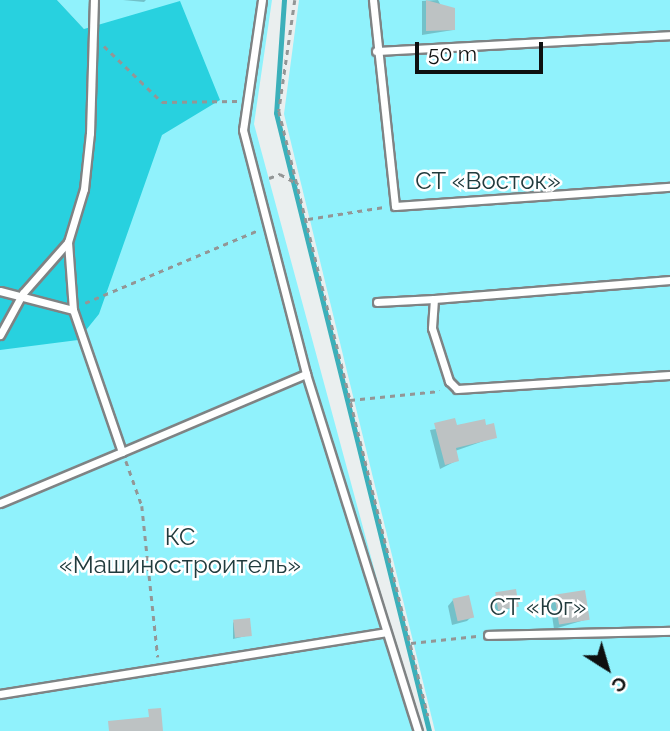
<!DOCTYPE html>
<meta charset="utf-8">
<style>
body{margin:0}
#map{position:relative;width:670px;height:731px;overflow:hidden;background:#eaefef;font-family:Raleway,sans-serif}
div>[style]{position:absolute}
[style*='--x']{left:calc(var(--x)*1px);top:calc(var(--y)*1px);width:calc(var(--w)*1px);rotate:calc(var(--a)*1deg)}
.green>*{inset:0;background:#90f2fc}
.forest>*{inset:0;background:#28d1df}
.shadow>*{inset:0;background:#0003}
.stream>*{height:5px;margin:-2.5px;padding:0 2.5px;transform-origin:2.5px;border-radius:2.5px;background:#3bb0ba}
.building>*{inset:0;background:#bdc2c3;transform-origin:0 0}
.path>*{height:2.5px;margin-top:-1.25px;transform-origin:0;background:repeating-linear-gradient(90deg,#939696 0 5px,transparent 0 10px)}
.roads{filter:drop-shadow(2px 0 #7f8384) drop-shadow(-2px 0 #7f8384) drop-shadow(0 2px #7f8384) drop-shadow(0 -2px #7f8384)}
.lane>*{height:7px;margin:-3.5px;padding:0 3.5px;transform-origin:3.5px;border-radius:3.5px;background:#fff}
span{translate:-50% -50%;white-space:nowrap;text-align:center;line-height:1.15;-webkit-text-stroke:5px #fff;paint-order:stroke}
.park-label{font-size:24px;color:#213b3d}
.north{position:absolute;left:572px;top:633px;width:70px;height:70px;-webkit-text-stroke:5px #fff;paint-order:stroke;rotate:143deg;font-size:19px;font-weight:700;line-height:28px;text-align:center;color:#0e1010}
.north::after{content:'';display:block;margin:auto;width:24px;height:32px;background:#0e1010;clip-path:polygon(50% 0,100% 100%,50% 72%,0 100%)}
.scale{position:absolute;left:415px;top:42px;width:128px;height:32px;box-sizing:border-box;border:4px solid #0e1010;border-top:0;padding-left:9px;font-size:21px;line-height:24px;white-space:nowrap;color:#0e1010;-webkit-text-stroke:5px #fff;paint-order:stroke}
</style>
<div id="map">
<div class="green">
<i style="clip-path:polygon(57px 0,272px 0,254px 124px,418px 731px,0 731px,0 279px,84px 29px)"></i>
<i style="clip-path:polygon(299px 0,670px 0,670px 731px,435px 731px,284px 114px)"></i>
</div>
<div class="forest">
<i style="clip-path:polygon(0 0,57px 0,84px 29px,180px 1px,220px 100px,162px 135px,99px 314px,78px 340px,0 350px)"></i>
</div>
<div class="shadow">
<i style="clip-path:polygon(123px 0,146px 0,144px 2px)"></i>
<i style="clip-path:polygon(438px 0,453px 30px,422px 35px,422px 1px)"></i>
<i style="clip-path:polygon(483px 421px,495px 437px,455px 451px,458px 460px,440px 469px,430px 430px)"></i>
<i style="clip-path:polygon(496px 594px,517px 606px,493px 614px)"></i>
<i style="clip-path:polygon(555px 597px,588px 619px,554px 629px,550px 602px)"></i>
<i style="clip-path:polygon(453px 600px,472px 616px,467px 621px,452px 625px,448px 606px)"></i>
<i style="clip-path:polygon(233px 622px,250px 635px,233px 639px)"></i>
</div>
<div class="stream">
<i style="--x:284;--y:0;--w:113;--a:94"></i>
<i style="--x:276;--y:113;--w:637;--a:76.09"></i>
</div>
<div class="building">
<i style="clip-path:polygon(426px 0,455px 8px,455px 30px,426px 31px)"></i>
<i style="clip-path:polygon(455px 418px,457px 425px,485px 419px,486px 425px,494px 423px,497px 438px,456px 448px,459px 461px,445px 465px,434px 423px)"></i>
<i style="left:516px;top:589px;width:18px;height:21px;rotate:81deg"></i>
<i style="left:585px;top:590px;width:30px;height:31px;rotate:81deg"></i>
<i style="left:469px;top:595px;width:23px;height:17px;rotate:77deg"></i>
<i style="left:250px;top:618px;width:18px;height:17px;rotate:84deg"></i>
<i style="clip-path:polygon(161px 708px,163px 731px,109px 731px,108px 721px,149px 717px,148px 709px)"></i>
</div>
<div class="path">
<i style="--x:295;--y:0;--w:112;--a:98.2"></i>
<i style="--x:279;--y:111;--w:623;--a:76.16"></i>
<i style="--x:104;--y:46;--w:81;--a:44"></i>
<i style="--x:162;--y:102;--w:75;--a:-0.8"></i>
<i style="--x:269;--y:178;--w:12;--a:-20"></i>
<i style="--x:280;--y:174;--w:21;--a:29"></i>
<i style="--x:308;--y:219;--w:77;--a:-9"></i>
<i style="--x:85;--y:303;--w:186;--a:-22.8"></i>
<i style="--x:350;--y:400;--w:90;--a:-5.7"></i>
<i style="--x:126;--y:461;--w:48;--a:70.4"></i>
<i style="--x:142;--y:506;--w:152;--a:84"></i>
<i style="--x:411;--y:643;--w:66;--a:-6.1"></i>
</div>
<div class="roads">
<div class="lane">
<i style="--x:262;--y:0;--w:131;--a:98.3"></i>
<i style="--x:243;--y:130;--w:252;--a:75.5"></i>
<i style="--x:373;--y:0;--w:207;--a:83.9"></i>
<i style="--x:395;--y:206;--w:276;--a:-4"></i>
<i style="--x:376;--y:51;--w:294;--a:-3.1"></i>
<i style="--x:0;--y:291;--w:75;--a:14.6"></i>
<i style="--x:434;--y:299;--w:237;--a:-4.6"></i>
<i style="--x:377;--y:302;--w:57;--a:-3"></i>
<i style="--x:434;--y:299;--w:29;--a:94"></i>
<i style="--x:432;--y:328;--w:56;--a:72.2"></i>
<i style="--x:449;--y:381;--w:11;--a:45"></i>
<i style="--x:457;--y:389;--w:213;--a:-3.8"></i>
<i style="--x:0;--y:335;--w:48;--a:-61.3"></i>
<i style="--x:23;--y:293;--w:68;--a:-48.6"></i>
<i style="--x:122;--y:452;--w:200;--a:-23"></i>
<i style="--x:306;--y:374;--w:374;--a:72.6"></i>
<i style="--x:0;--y:503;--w:132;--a:-22.7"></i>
<i style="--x:122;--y:452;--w:150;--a:-109"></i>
<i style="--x:73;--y:310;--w:68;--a:-94.2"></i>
<i style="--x:68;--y:242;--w:55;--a:-73.2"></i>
<i style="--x:84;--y:189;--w:56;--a:-83.9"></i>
<i style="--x:90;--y:133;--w:133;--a:-88.3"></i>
<i style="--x:488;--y:635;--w:182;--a:-1.3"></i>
<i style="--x:0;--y:694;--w:390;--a:-9.1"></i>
</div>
</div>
<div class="park-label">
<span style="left:488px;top:181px">СТ «Восток»</span>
<span style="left:180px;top:551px">КС<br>«Машиностроитель»</span>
<span style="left:538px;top:607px">СТ «Юг»</span>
</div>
<div class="north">С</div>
<div class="scale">50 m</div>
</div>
